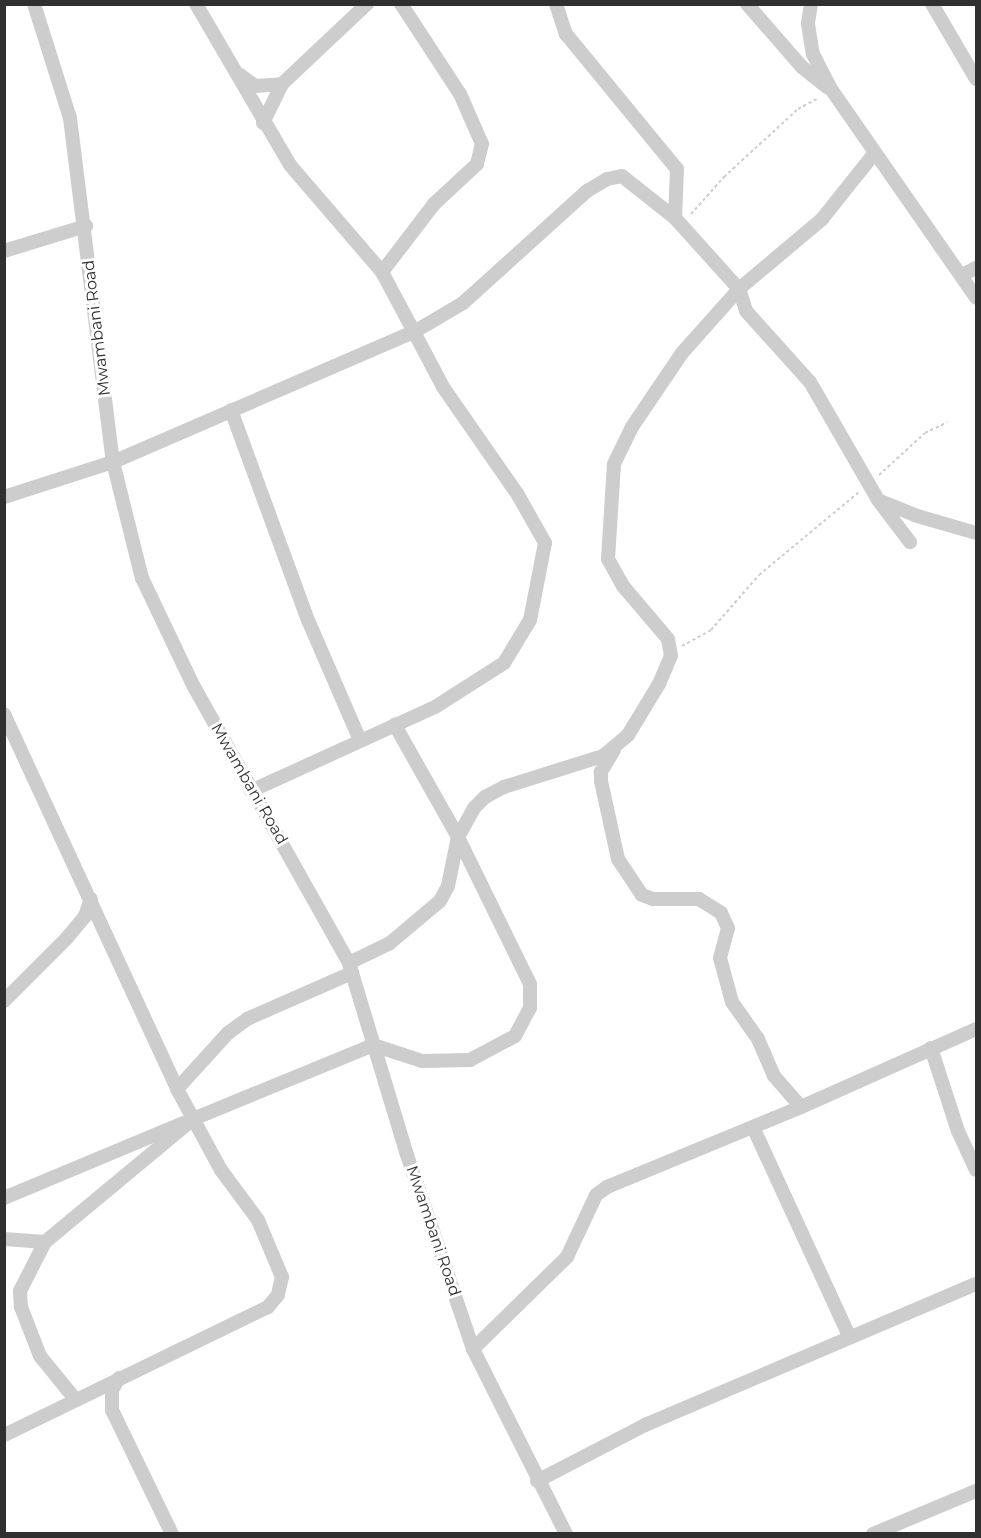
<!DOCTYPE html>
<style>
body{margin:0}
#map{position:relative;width:981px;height:1538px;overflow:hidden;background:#fff;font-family:Montserrat,sans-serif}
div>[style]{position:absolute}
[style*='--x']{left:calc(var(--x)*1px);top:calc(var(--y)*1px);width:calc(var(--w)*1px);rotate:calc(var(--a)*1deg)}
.path>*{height:2px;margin-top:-1px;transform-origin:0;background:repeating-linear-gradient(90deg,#cdcdcd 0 3px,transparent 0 6px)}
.minor>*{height:14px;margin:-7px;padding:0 7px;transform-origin:7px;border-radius:7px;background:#cdcdcd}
span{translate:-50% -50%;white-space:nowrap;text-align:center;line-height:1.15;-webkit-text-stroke:6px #fff;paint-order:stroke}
.street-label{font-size:16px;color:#303030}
.frame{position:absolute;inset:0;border:6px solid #303030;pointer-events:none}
</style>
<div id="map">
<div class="path">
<i style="--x:691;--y:214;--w:50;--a:-48.3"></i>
<i style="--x:724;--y:177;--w:100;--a:-42.6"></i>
<i style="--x:798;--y:109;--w:24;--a:-28"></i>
<i style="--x:879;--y:475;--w:62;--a:-42.4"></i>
<i style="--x:925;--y:433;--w:25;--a:-26"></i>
<i style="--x:682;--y:646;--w:33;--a:-29"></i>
<i style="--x:711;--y:630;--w:73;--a:-48.9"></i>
<i style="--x:759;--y:575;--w:130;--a:-39.7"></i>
</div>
<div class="minor">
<i style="--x:34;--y:4;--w:120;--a:72.5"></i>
<i style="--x:70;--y:118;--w:347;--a:82.9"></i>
<i style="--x:113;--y:462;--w:120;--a:76"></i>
<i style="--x:142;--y:578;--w:119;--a:64.5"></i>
<i style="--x:193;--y:685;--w:319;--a:60.7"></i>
<i style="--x:349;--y:963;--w:197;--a:73.2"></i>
<i style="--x:406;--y:1152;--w:208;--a:71.2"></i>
<i style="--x:473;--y:1349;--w:207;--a:63.3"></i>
<i style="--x:196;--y:4;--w:186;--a:59.7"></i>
<i style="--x:290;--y:165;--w:141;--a:49.3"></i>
<i style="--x:382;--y:272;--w:68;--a:61.9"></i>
<i style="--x:414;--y:332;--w:57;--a:-30.6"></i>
<i style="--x:463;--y:303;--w:167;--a:-42.1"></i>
<i style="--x:587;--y:191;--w:23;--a:-31"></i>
<i style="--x:607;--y:179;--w:15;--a:-11"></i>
<i style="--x:622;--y:176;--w:68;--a:38.4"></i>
<i style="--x:675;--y:218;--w:96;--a:48"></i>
<i style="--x:739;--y:289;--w:23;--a:72"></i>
<i style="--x:746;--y:311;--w:96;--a:48"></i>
<i style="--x:810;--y:382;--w:136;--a:60"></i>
<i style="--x:878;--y:500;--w:53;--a:52.7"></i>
<i style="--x:556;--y:4;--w:32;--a:72"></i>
<i style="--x:566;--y:34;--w:175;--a:50.6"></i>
<i style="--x:677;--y:169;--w:49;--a:92.3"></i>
<i style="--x:747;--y:4;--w:84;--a:48.9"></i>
<i style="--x:802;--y:67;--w:32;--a:39"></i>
<i style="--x:811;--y:4;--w:20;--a:99"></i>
<i style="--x:808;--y:24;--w:30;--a:81"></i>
<i style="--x:813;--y:54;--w:39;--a:63"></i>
<i style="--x:831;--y:89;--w:254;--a:55.2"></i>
<i style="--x:932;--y:4;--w:87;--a:59.6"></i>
<i style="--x:240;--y:75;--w:19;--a:36"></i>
<i style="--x:255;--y:86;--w:27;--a:-4"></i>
<i style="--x:263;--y:123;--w:43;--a:-64"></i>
<i style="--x:282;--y:84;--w:117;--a:-43.3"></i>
<i style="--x:4;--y:251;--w:86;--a:-17"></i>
<i style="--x:382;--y:272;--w:86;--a:-52.6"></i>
<i style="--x:434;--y:204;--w:59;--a:-42.9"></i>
<i style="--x:477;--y:164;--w:21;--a:-76"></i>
<i style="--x:482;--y:144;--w:55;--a:-113.7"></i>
<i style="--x:460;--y:94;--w:108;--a:-123.2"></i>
<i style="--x:962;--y:275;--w:16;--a:-27"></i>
<i style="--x:231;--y:410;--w:224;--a:69.9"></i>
<i style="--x:308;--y:620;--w:131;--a:66.6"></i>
<i style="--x:4;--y:497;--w:114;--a:-17.8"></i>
<i style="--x:113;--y:462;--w:328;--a:-23.4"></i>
<i style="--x:414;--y:332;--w:62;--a:62.2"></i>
<i style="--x:443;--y:387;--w:131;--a:55.2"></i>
<i style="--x:518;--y:495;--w:55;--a:60.6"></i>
<i style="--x:545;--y:543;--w:78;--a:101"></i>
<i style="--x:530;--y:620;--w:50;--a:121.2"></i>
<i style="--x:504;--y:663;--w:82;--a:147.5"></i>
<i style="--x:435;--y:707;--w:202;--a:155.5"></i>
<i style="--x:880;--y:501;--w:37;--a:22"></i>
<i style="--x:914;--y:515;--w:65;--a:16.2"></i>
<i style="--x:4;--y:714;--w:413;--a:65.2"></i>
<i style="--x:177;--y:1089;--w:92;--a:61.5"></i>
<i style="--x:221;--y:1170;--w:62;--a:53.5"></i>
<i style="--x:258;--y:1220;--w:62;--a:67.2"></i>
<i style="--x:282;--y:1277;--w:18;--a:103"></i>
<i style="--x:278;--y:1295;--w:16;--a:130"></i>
<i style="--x:268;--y:1307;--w:293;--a:154.1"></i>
<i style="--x:614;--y:750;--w:26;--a:121"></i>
<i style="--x:601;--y:772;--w:9;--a:90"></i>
<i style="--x:601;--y:781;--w:80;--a:77.7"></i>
<i style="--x:618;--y:859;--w:43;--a:56.3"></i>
<i style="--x:642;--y:895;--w:12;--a:20"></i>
<i style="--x:653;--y:899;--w:46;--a:0"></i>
<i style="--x:699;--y:899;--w:26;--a:32"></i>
<i style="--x:721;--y:913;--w:17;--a:65"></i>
<i style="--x:728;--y:928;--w:31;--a:105"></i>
<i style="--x:720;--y:958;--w:46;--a:74.7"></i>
<i style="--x:732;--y:1002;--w:45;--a:54.9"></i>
<i style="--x:758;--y:1039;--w:40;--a:66.6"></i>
<i style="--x:774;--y:1076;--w:41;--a:48.9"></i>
<i style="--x:349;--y:963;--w:46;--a:-26"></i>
<i style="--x:390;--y:943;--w:65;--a:-40"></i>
<i style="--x:440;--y:901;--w:17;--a:-62"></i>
<i style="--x:448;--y:886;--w:50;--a:-78.5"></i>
<i style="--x:458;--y:837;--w:33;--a:-61"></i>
<i style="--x:474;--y:808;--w:16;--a:-45"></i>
<i style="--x:485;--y:797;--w:21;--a:-28"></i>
<i style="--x:504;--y:787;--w:104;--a:-17.4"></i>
<i style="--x:603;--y:756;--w:33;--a:-40"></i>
<i style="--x:628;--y:735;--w:60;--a:-58.7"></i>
<i style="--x:659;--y:684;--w:30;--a:-67"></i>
<i style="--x:671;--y:656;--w:17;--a:-100"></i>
<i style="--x:668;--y:639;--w:70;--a:-130.3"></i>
<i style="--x:623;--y:586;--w:31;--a:-119"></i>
<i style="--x:608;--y:559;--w:95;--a:-86.4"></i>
<i style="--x:614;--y:464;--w:41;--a:-64.1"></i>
<i style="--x:632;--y:427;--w:89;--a:-56"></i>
<i style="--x:682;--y:353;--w:86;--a:-48.3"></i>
<i style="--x:739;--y:289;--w:109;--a:-40.1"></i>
<i style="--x:822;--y:219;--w:82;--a:-51.4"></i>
<i style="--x:4;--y:1001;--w:88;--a:-45"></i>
<i style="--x:66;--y:939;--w:30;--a:-50"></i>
<i style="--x:85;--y:916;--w:18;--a:-71"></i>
<i style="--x:931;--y:1048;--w:87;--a:72"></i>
<i style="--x:958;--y:1131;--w:43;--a:65.2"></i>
<i style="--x:177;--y:1089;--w:76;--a:-47.7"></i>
<i style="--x:228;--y:1033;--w:24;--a:-36"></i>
<i style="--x:247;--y:1019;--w:115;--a:-23.7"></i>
<i style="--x:753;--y:1127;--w:230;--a:65.3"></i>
<i style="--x:4;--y:1198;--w:194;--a:-22.7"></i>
<i style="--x:4;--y:1239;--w:41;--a:4.2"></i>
<i style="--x:473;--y:1349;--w:132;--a:-44.4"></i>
<i style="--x:567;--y:1257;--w:68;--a:-64.9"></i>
<i style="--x:596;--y:1195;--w:14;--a:-36"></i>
<i style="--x:607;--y:1187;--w:210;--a:-22.4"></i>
<i style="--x:801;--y:1107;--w:192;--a:-24"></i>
<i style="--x:119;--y:1378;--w:14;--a:120"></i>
<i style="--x:112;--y:1390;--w:20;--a:90"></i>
<i style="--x:112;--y:1410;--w:138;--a:64.2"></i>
<i style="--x:75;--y:1399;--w:55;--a:-129.1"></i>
<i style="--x:40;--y:1356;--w:53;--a:-111.2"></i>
<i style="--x:21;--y:1307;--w:16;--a:-94"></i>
<i style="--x:20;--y:1291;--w:55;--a:-63"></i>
<i style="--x:45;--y:1242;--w:192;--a:-39.7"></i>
<i style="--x:193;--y:1119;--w:195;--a:-22.3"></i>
<i style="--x:373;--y:1045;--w:52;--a:18.1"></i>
<i style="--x:422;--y:1061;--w:48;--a:-1.2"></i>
<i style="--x:470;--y:1060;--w:51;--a:-28.1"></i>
<i style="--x:515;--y:1036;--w:32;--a:-62"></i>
<i style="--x:530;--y:1008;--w:24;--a:-90"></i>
<i style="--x:530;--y:984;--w:164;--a:-116.1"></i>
<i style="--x:458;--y:837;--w:129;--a:-119.4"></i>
<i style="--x:537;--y:1481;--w:122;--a:-27.4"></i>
<i style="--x:645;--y:1425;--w:360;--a:-23.1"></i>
<i style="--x:873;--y:1534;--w:112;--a:-22.7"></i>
</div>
<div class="street-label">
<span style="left:97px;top:328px;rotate:-97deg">Mwambani Road</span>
<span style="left:249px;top:784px;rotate:60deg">Mwambani Road</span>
<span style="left:433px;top:1231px;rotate:71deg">Mwambani Road</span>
</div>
<div class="frame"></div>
</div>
